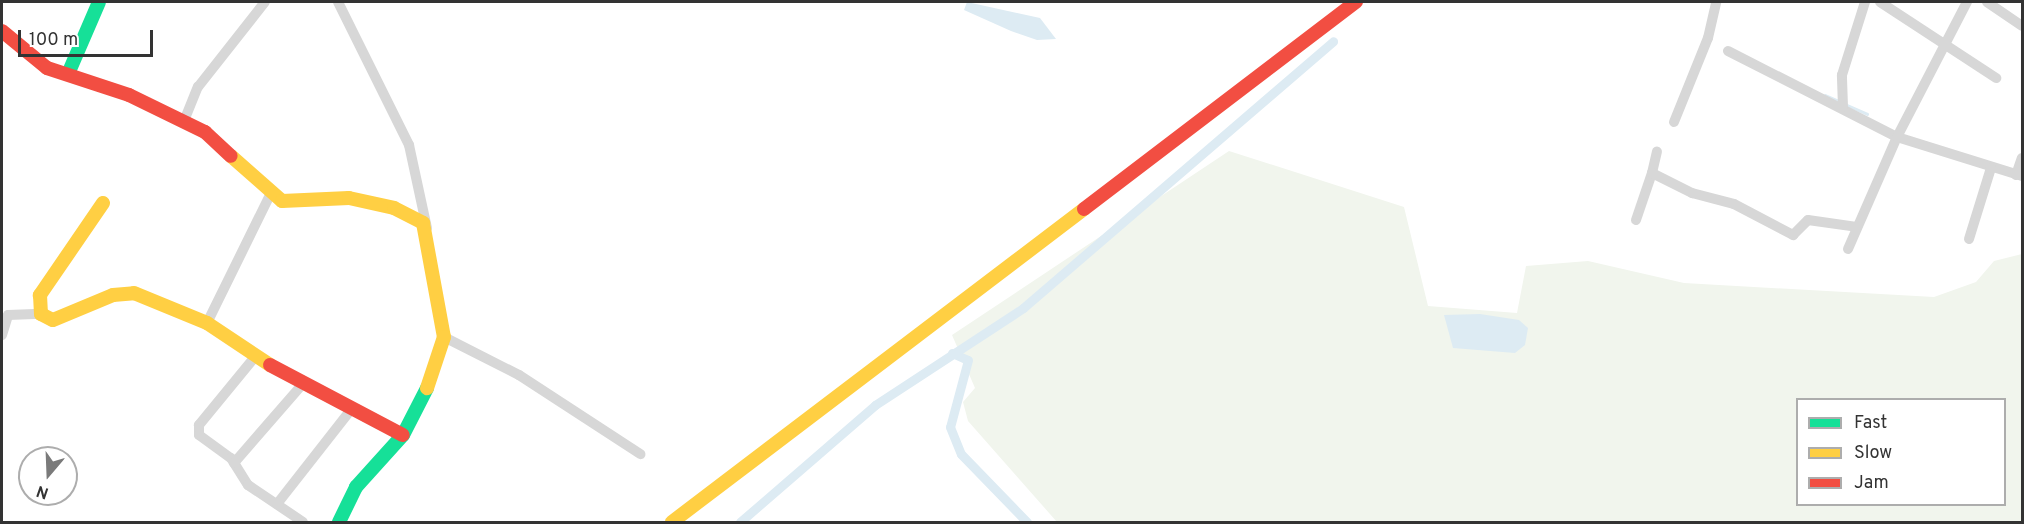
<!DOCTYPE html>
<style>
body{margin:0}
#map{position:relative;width:2024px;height:524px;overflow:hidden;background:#fff;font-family:Overpass,sans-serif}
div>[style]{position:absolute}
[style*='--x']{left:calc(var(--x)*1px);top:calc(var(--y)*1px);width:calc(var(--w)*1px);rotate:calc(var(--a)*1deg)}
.green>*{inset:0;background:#f1f5ed}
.water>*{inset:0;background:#ddebf3}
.stream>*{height:3px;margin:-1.5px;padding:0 1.5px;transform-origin:1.5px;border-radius:1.5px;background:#ddebf3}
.canal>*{height:9px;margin:-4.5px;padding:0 4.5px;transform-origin:4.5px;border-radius:4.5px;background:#ddebf3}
.street>*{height:10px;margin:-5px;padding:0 5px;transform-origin:5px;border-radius:5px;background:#d7d7d7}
.fast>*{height:14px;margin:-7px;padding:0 7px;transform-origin:7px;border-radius:7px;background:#16e098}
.slow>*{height:14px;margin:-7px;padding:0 7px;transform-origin:7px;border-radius:7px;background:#ffcf43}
.jam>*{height:14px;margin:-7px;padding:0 7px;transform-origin:7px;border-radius:7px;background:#f24e42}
span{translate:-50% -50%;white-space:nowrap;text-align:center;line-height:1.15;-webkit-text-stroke:6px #fff;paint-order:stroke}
.frame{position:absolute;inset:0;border:3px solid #333;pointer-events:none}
.legend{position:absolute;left:1796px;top:398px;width:210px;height:108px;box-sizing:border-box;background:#fff;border:2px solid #adadad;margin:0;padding:8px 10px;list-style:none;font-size:18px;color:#333}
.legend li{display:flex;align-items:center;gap:12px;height:30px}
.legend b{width:30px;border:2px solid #adadad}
.north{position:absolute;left:18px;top:446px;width:60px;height:60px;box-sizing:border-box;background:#fff;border:2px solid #adadad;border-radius:50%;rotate:199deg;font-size:16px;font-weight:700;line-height:24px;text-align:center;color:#333}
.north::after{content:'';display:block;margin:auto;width:21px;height:27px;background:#7a7a7a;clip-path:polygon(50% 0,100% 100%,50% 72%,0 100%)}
.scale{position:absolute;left:18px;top:30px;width:135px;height:27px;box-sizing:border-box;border:3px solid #333;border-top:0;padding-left:8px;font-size:18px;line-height:21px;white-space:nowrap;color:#333;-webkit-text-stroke:4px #fff;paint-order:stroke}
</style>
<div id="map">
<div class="green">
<i style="clip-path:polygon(evenodd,1229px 151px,1404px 207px,1428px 306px,1517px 313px,1526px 266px,1588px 261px,1684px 283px,1934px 297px,1976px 282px,1994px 261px,2022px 254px,2022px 522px,1057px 522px,968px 421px,963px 402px,975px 388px,952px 335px,1229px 151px,1798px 400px,2004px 400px,2004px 504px,1798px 504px,1798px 400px)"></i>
</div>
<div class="water">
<i style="clip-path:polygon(967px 2px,1040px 18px,1056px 39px,1037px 40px,1011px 31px,964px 10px)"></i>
<i style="clip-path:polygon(1480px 314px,1519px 320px,1528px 328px,1525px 345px,1515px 353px,1453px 348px,1444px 315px)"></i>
</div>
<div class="stream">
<i style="--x:1825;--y:95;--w:17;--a:24"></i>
<i style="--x:1847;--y:105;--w:22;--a:24"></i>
</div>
<div class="canal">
<i style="--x:952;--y:353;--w:17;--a:24"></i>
<i style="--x:968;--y:360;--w:69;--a:105"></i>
<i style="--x:950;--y:427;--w:29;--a:68"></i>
<i style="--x:961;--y:454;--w:95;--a:45.9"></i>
<i style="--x:740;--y:522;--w:179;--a:-40.9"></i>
<i style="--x:875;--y:405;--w:177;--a:-33.2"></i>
<i style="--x:1023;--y:308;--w:409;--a:-40.7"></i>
</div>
<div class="street">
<i style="--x:338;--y:2;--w:160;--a:63.6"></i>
<i style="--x:409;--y:145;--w:85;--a:77.8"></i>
<i style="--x:1880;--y:2;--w:139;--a:33.2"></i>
<i style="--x:1987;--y:2;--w:42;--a:34.4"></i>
<i style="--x:1728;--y:51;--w:190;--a:27"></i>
<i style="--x:1897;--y:137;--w:131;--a:17.3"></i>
<i style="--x:1843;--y:107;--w:32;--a:-92"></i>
<i style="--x:1842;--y:75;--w:77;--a:-72.5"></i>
<i style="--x:184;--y:121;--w:37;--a:-68"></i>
<i style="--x:198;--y:87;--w:108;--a:-51.8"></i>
<i style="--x:1674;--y:122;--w:91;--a:-68"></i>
<i style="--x:1708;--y:38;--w:37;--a:-77"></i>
<i style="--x:1652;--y:173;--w:22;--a:-77"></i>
<i style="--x:2016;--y:175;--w:18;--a:-71"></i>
<i style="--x:1636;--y:220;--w:50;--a:-71.2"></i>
<i style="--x:1652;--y:173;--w:45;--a:26.6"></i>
<i style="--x:1692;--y:193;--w:43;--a:14.7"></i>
<i style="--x:1734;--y:204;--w:67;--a:27.7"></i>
<i style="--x:1793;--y:235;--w:21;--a:-45"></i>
<i style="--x:1808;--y:220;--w:49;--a:8.1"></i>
<i style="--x:1969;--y:239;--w:74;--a:-72.8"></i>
<i style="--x:1848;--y:249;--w:122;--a:-66.4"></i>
<i style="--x:1897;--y:137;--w:152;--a:-62.6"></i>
<i style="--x:207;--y:323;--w:145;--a:-63.8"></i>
<i style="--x:2;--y:335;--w:21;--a:-73"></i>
<i style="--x:8;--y:315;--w:33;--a:-2"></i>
<i style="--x:444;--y:337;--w:84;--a:26.9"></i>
<i style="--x:519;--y:375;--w:145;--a:33.1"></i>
<i style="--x:254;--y:358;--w:87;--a:129.4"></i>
<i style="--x:199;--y:425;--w:10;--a:90"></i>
<i style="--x:199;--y:435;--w:39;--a:36"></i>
<i style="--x:231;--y:458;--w:32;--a:58"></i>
<i style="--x:248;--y:485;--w:66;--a:33.9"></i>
<i style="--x:234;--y:463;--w:102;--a:-49"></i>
<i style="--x:277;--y:504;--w:118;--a:-51.9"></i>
</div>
<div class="fast">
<i style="--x:68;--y:74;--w:78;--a:-66.7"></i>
<i style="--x:339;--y:522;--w:39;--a:-64"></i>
<i style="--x:356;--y:487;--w:70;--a:-47.9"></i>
<i style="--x:403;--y:435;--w:53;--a:-62.9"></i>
</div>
<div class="slow">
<i style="--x:231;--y:156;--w:68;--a:41.4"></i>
<i style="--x:282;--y:201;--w:67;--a:-2.6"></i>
<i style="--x:349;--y:198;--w:46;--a:12.5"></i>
<i style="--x:394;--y:208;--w:33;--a:27"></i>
<i style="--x:423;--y:223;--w:116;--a:79.6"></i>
<i style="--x:444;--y:337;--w:54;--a:108.4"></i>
<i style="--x:103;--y:203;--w:112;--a:124.4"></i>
<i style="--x:40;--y:295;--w:19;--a:87"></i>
<i style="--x:41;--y:314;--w:13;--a:27"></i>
<i style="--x:53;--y:320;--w:65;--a:-22.6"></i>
<i style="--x:113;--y:295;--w:21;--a:-5"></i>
<i style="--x:134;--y:293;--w:79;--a:22.3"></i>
<i style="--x:207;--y:323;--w:76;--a:33.7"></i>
<i style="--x:672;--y:522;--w:517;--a:-37.22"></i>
</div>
<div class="jam">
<i style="--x:2;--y:31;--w:58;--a:39.4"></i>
<i style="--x:47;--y:68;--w:86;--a:18.2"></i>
<i style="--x:129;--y:95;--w:85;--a:26"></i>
<i style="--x:205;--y:132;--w:35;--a:43"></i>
<i style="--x:1084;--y:209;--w:342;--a:-37.3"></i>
<i style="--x:270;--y:365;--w:150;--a:27.8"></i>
</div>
<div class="frame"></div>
<ul class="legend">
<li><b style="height:8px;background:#16e098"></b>Fast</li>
<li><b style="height:8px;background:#ffcf43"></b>Slow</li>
<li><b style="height:8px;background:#f24e42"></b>Jam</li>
</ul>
<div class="north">N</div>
<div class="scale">100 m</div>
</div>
